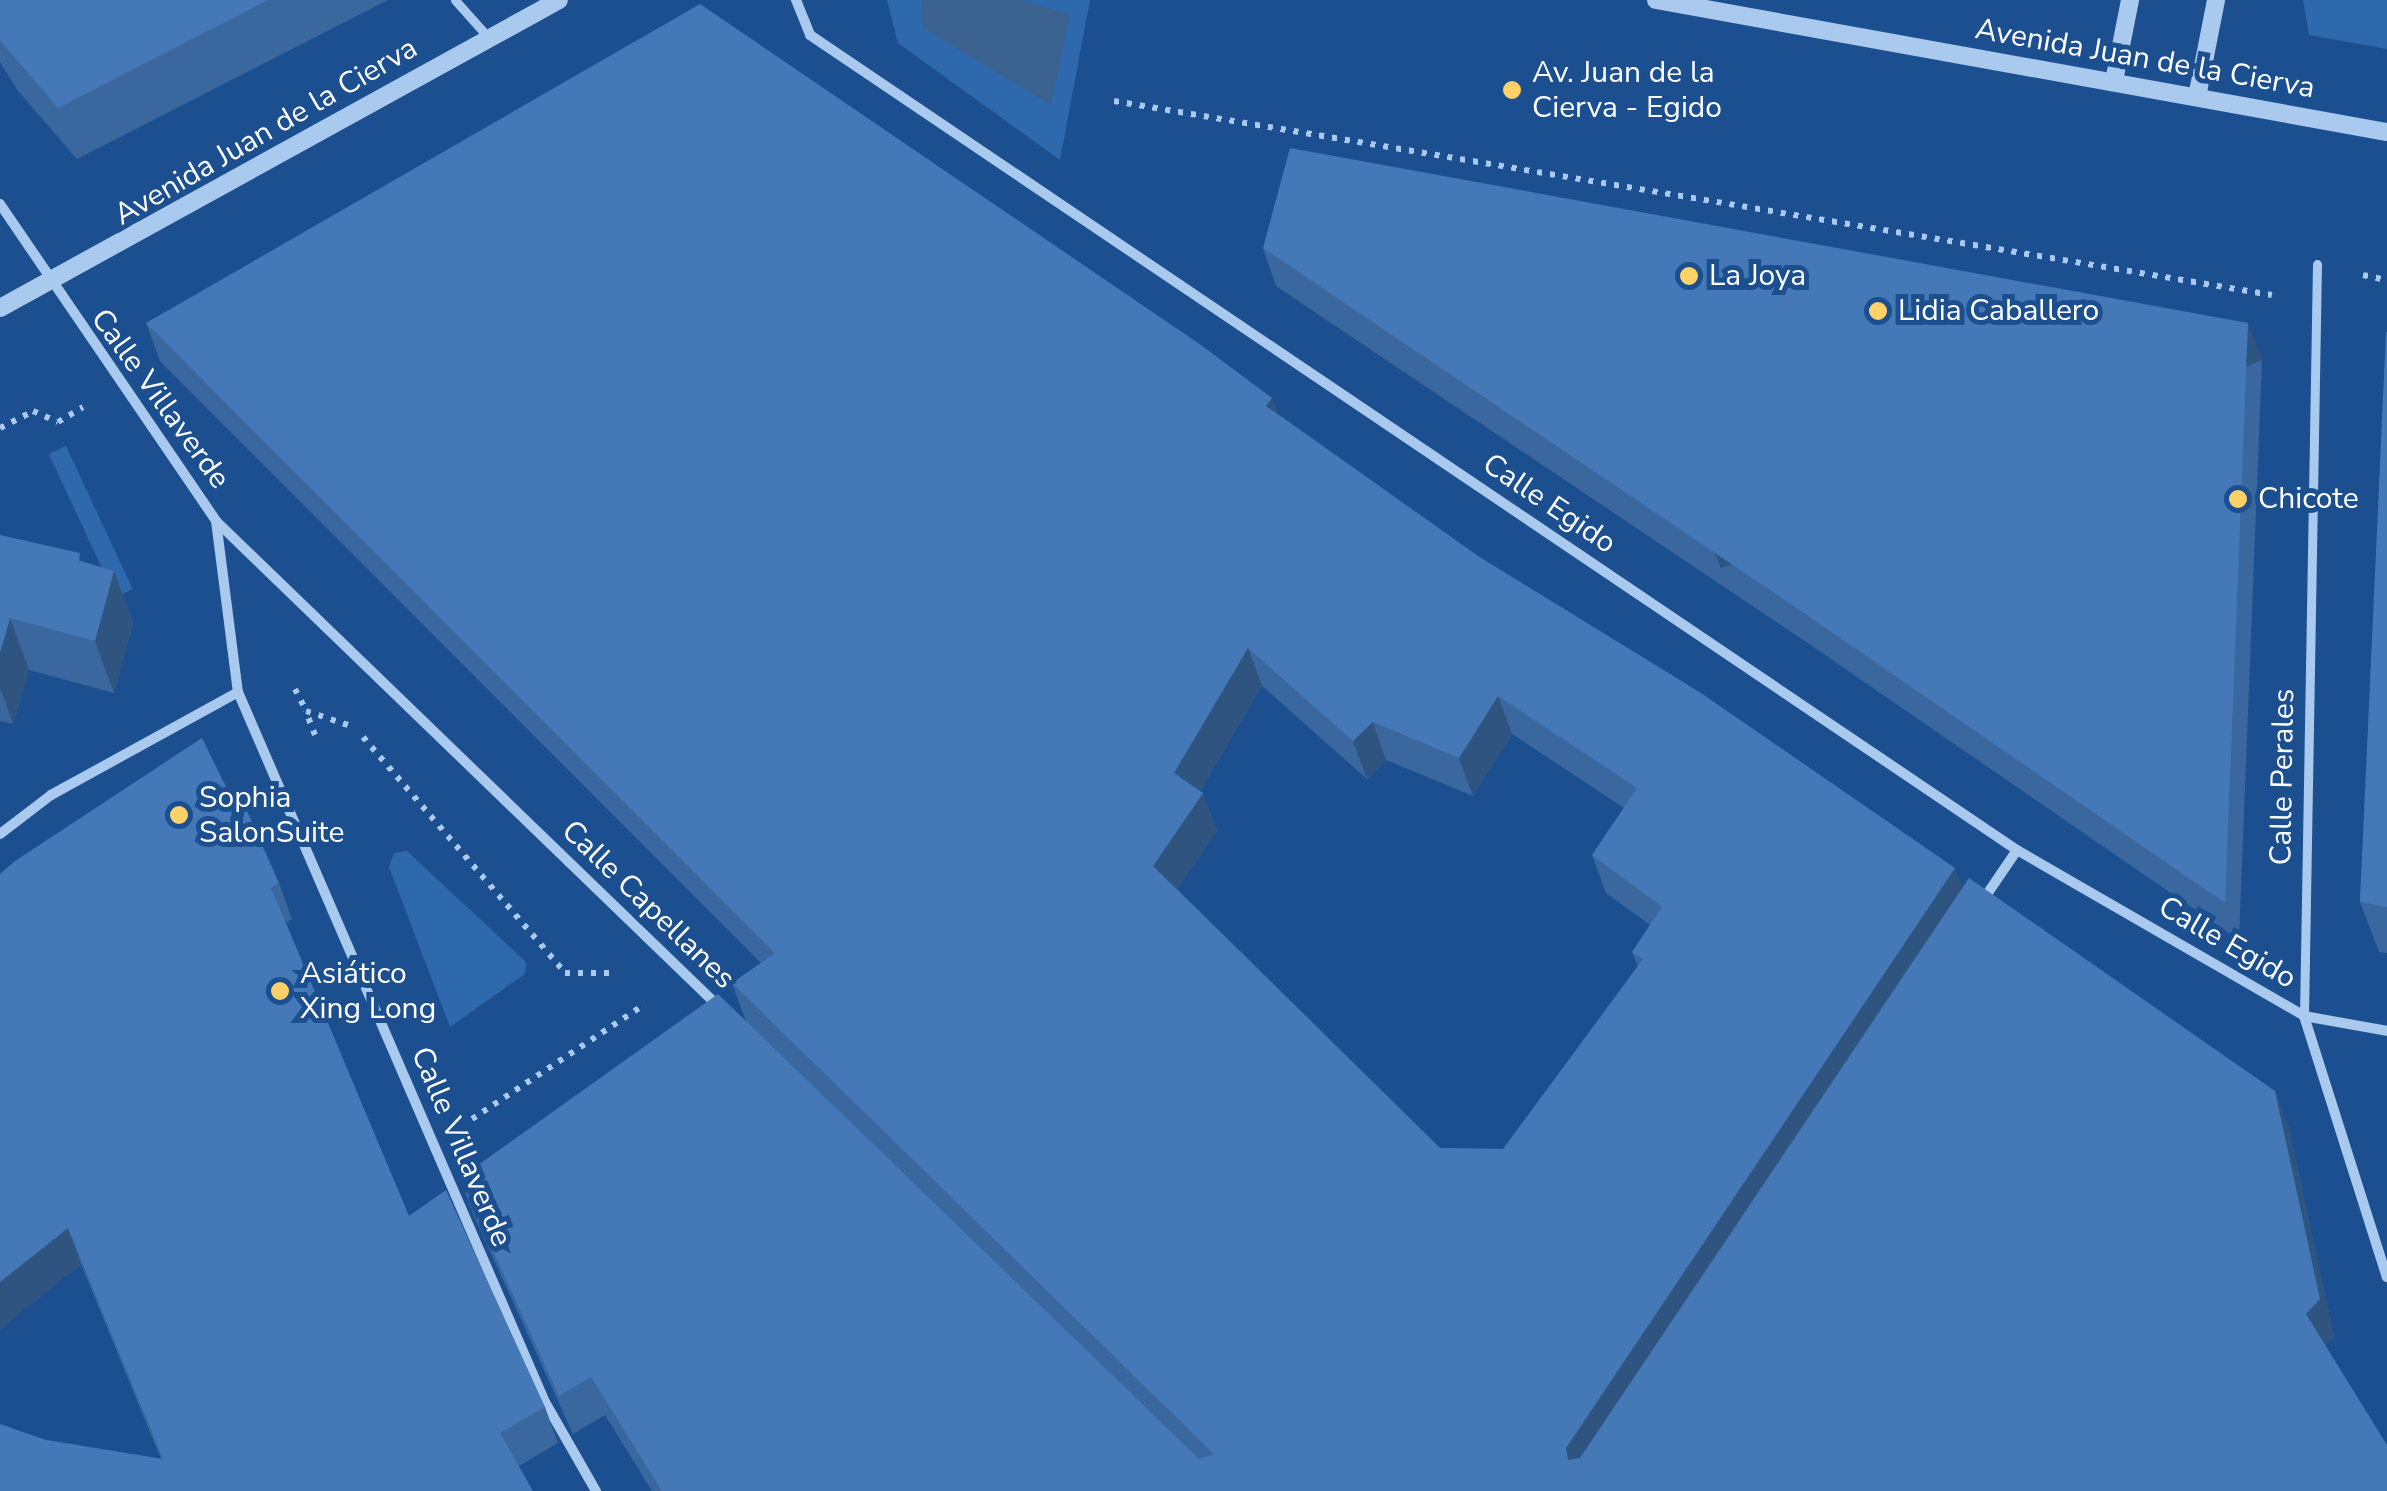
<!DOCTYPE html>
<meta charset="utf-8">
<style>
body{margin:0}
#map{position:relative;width:2387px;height:1491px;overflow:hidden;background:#1b4f8f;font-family:"Nunito Sans",sans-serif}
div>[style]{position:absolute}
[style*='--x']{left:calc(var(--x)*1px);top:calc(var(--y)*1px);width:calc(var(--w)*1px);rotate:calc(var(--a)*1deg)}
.green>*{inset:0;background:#2e69ad;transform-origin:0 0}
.water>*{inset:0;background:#3c6290}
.path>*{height:6px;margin-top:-3px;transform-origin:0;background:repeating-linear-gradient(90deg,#a9c9ee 0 5px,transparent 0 13px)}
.pedestrian>*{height:9px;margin:-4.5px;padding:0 4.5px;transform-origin:4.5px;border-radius:4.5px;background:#a9c9ee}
.minor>*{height:10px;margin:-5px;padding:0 5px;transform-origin:5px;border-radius:5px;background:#a9c9ee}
.tertiary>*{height:18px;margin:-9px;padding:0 9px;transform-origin:9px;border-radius:9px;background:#a9c9ee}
.wall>*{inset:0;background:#3a679d}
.shaded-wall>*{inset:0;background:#305480;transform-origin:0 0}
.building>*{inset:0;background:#4478b7}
.dots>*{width:28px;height:28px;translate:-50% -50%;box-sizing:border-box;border:5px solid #1b4f8f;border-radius:50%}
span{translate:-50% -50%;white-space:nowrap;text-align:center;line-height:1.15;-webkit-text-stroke:10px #1b4f8f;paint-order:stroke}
.street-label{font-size:30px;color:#fff}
.poi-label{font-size:30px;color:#fff}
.left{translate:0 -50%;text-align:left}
</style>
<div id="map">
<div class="green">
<i style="clip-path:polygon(887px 0,1090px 0,1060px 160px,898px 43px)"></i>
<i style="clip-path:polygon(2303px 0,2387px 0,2387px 49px,2309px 35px)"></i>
<i style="left:66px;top:446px;width:158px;height:19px;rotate:65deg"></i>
<i style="clip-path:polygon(407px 851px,526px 962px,525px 974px,450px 1027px,389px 867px,394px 853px)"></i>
</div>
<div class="water">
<i style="clip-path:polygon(922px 0,1020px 0,1070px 14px,1051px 105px,923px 28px)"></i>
</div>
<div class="path">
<i style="--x:1114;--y:101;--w:1174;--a:9.51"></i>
<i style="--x:2363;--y:275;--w:25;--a:12"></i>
<i style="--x:0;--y:428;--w:37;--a:-27"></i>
<i style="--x:33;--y:411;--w:27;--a:24"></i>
<i style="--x:58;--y:422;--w:29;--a:-31"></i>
<i style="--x:295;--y:689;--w:25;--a:63"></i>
<i style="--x:315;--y:735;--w:26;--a:-111"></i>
<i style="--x:306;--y:711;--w:51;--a:18.4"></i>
<i style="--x:363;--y:737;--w:311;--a:49.4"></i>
<i style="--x:565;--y:973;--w:46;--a:0"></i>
<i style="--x:472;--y:1119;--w:208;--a:-33.6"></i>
</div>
<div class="pedestrian">
<i style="--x:455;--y:0;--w:50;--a:48.3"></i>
<i style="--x:2304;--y:1016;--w:752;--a:-89.01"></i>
</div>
<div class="minor">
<i style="--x:796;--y:0;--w:38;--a:68"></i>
<i style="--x:810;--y:35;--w:1456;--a:34.03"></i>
<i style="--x:2017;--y:850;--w:332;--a:30"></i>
<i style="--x:2304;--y:1016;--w:84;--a:10.2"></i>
<i style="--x:0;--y:204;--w:384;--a:55.7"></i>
<i style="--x:216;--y:521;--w:172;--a:82.7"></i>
<i style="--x:238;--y:692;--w:774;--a:66.62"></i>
<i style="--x:545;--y:1402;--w:103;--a:60.2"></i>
<i style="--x:217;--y:522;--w:698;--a:44.01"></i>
<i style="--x:0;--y:834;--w:64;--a:-37.4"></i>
<i style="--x:51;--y:795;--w:213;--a:-28.8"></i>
<i style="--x:1981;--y:903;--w:64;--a:-55.8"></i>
<i style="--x:2304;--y:1016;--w:274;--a:72.4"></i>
</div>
<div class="tertiary">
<i style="--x:1656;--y:0;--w:743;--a:10.24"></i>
<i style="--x:2114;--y:81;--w:83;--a:-78.8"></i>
<i style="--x:2197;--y:97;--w:99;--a:-78.9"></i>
<i style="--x:0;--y:308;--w:638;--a:-28.85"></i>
</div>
<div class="wall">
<i style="clip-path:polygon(0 0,388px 0,77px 159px,18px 91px,0 62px)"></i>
<i style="clip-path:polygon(1263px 248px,2262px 360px,2239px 940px,1812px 646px,1276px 286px)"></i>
<i style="clip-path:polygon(evenodd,146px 323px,1278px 414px,1478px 556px,1962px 889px,2275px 1091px,2289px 1129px,2334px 1337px,2325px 1346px,2387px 1491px,652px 1491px,605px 1415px,573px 1434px,474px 1216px,460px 1178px,746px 1021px,732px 983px,761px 963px,160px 361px,146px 323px,1262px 686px,1367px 779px,1386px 760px,1473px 796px,1512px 734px,1624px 808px,1592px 855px,1606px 893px,1650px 925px,1632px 952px,1638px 967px,1503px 1149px,1440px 1148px,1177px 889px,1217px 831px,1203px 793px,1200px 791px,1262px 686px)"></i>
<i style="clip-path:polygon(2387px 332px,2387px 953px,2379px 952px,2360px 902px)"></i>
<i style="clip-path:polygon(0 535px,114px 571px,133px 623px,114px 693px,29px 670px,13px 724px,0 721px)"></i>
<i style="clip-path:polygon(229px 793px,279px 883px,292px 919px,286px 923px,409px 1216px,545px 1407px,558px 1443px,519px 1466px,0 1491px,46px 1440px,161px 1459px,81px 1264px,0 1329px,0 874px)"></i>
</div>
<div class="shaded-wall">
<i style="left:2248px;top:323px;width:40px;height:580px;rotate:69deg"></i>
<i style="clip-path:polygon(1272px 398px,1286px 436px,1266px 406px)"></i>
<i style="clip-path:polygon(114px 571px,133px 623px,114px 693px,95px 641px)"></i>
<i style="clip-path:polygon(10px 618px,29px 670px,13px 724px,0 688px,0 653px)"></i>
<i style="clip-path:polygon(1248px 648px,1262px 686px,1188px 811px,1174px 773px)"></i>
<i style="clip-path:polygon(1498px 696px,1512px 734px,1473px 796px,1459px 758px)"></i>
<i style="clip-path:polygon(1373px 722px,1386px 760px,1367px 779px,1353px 741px)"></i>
<i style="clip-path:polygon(1203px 793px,1217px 831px,1167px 904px,1153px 866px)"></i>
<i style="clip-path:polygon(1955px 868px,1969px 906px,1580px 1486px,1568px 1460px,1566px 1448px)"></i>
<i style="clip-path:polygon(2275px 1091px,2289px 1129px,2334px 1337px,2319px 1352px,2306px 1314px)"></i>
<i style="clip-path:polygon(68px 1228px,81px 1264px,0 1329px,0 1282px)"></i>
</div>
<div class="building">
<i style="clip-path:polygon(0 0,268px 0,58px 108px,0 40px)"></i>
<i style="clip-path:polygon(evenodd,700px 4px,1201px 345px,1272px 398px,1266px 406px,1478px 556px,1701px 693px,1955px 868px,1566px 1448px,1568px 1460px,1580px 1458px,1969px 878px,2275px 1091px,2320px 1299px,2306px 1314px,2387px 1445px,2387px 1491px,662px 1491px,591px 1377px,559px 1396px,460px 1178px,718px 994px,1199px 1459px,1214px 1454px,732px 983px,775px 953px,146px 323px,700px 4px,1248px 648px,1353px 741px,1373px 722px,1459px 758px,1498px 696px,1637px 788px,1592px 855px,1662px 907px,1632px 952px,1643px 959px,1503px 1149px,1440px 1148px,1153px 866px,1203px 793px,1174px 773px,1248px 648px)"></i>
<i style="clip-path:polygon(1290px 148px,2248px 323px,2225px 903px,1798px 609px,1263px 248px)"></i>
<i style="clip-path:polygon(2386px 332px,2387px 332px,2387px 907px,2360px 902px)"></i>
<i style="clip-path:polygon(0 535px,80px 553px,79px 561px,114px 571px,95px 641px,10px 618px,0 653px)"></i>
<i style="clip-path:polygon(202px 738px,229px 793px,237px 788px,279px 883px,271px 888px,409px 1216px,446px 1190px,545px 1407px,500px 1433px,533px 1491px,0 1491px,0 1424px,46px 1440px,163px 1459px,68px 1228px,0 1282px,0 874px,15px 861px)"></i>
</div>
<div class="dots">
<i style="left:1512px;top:90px;background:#ffd166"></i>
<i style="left:1689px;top:276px;background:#ffd166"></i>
<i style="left:1878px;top:311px;background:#ffd166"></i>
<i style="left:2238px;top:499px;background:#ffd166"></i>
<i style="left:179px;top:815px;background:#ffd166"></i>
<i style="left:280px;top:991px;background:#ffd166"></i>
</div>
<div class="street-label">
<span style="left:2145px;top:59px;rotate:10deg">Avenida Juan de la Cierva</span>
<span style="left:266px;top:132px;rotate:-30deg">Avenida Juan de la Cierva</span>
<span style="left:160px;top:399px;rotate:54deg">Calle Villaverde</span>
<span style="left:1549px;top:504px;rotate:34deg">Calle Egido</span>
<span style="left:2283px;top:777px;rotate:-89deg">Calle Perales</span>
<span style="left:648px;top:905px;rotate:44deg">Calle Capellanes</span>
<span style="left:2227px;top:943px;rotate:30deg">Calle Egido</span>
<span style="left:461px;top:1147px;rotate:67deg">Calle Villaverde</span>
</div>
<div class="poi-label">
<span class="left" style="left:1532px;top:90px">Av. Juan de la<br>Cierva - Egido</span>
<span class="left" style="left:1709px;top:276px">La Joya</span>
<span class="left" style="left:1898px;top:311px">Lidia Caballero</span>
<span class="left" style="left:2258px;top:499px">Chicote</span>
<span class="left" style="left:199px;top:815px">Sophia<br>SalonSuite</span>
<span class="left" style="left:300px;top:991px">Asiático<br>Xing Long</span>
</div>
</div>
